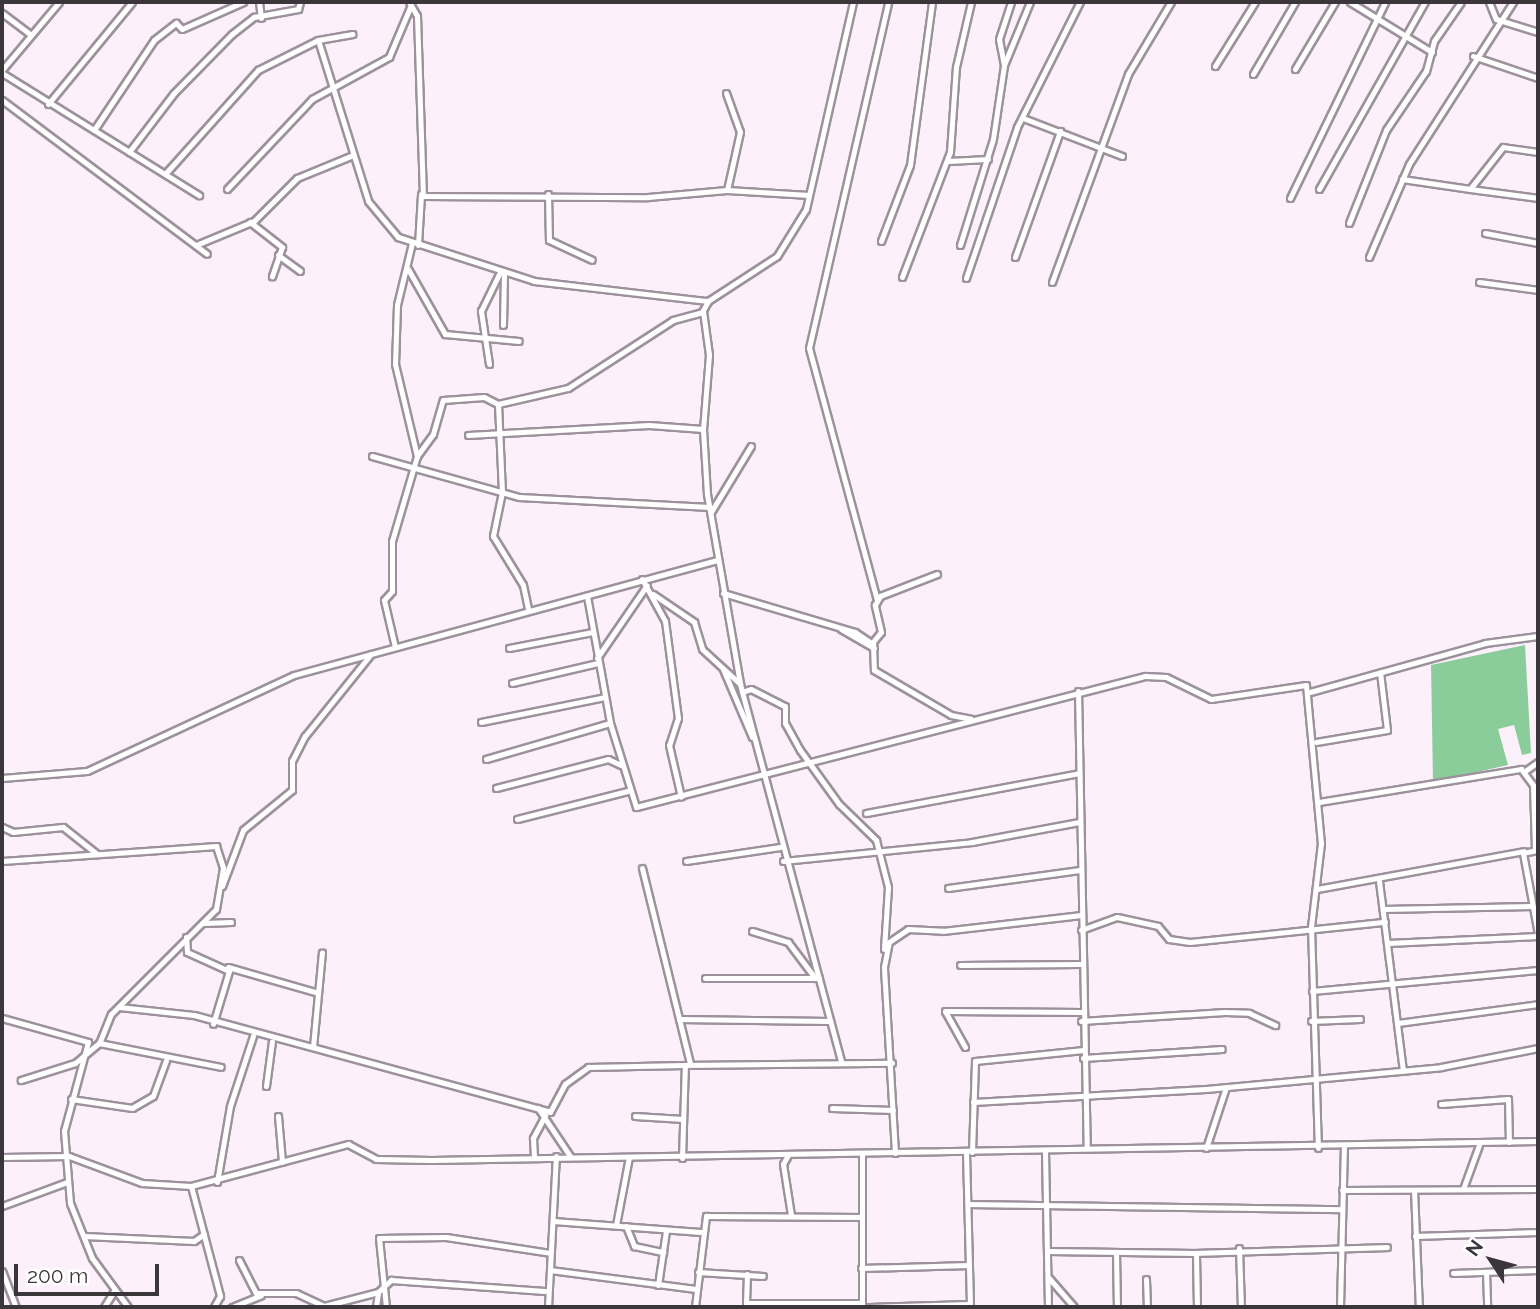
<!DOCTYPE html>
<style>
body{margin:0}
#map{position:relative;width:1540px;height:1309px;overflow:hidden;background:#fcf0fb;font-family:Raleway,sans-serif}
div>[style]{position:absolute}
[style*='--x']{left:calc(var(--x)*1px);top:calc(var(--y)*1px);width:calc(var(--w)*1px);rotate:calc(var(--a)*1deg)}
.forest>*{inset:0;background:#8acd9b}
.roads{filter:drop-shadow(2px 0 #9d929c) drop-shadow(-2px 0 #9d929c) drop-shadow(0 2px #9d929c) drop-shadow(0 -2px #9d929c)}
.minor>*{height:5px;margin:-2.5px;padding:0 2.5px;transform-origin:2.5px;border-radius:2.5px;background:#fff}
span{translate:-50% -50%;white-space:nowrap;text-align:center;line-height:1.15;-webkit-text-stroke:7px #fff;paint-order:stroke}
.frame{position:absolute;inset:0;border:4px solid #3a363a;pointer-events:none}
.north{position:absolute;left:1456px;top:1225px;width:70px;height:70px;-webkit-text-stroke:5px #fff;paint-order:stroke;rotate:306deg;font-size:19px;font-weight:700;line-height:28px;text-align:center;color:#3a363a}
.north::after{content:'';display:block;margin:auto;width:24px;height:32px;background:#3a363a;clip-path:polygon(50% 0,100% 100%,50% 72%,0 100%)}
.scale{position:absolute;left:14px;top:1264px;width:145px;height:32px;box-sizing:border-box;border:4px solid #3a363a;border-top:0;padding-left:9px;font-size:21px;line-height:24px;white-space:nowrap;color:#3a363a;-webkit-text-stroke:5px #fff;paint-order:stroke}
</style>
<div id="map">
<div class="forest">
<i style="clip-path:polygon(1525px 645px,1531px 753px,1522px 755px,1514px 725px,1498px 729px,1508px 765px,1433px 782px,1431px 665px)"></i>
</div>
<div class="roads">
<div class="minor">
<i style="--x:259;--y:2;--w:16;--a:83"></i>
<i style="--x:409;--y:2;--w:16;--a:60"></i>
<i style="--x:417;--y:16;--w:180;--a:88.1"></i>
<i style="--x:423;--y:196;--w:225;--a:0.3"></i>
<i style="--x:648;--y:197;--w:79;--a:-5.1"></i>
<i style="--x:727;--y:190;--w:82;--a:3.5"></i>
<i style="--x:1350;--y:2;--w:96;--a:31.4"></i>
<i style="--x:1489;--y:2;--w:18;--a:68"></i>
<i style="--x:1496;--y:19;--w:44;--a:17.2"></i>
<i style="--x:2;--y:13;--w:34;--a:37"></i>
<i style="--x:318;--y:40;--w:169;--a:72.7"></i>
<i style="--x:368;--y:201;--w:47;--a:50.2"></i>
<i style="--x:398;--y:237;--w:143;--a:17.9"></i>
<i style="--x:534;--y:281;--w:175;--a:6.6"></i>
<i style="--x:1473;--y:56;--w:69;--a:18.7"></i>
<i style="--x:1004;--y:65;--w:26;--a:-101"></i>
<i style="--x:999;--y:39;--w:39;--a:-72"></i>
<i style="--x:1215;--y:66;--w:75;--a:-58"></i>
<i style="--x:1295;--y:69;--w:78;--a:-59.2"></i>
<i style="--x:2;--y:70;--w:89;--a:-50"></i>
<i style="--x:2;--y:73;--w:232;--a:31.8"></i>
<i style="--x:1253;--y:74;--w:83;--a:-59.7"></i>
<i style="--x:726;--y:93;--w:41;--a:70.3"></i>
<i style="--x:740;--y:132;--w:59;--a:102.6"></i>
<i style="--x:2;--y:100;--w:256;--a:36.9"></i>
<i style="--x:48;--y:104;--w:132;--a:-50.5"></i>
<i style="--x:1023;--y:118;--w:106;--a:21"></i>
<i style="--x:94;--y:130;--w:108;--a:-56.3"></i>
<i style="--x:154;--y:40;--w:28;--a:-38"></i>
<i style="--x:176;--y:23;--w:8;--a:45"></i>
<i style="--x:182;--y:29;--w:67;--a:-23.9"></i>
<i style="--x:129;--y:152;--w:74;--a:-52.7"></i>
<i style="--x:174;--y:93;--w:83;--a:-45.5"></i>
<i style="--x:232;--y:34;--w:28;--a:-38"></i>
<i style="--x:254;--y:17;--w:45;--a:-10.3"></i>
<i style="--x:298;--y:9;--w:7;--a:-74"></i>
<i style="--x:1538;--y:152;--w:35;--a:-172"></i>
<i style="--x:1503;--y:147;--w:53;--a:128.2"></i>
<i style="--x:1470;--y:189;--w:69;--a:7.5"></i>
<i style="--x:948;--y:161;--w:40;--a:-2.9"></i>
<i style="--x:165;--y:174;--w:140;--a:-48.2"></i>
<i style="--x:258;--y:70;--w:67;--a:-26.6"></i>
<i style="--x:318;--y:40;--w:35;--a:-10"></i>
<i style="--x:1402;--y:179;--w:69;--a:8.4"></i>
<i style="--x:227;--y:189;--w:124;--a:-46.6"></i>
<i style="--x:312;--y:99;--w:88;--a:-28.6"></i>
<i style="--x:389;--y:57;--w:56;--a:-67.1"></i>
<i style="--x:1319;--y:189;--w:215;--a:-60.5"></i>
<i style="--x:548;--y:194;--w:46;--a:88.8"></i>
<i style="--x:549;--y:240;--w:47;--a:24.9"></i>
<i style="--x:1290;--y:198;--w:218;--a:-64.1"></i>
<i style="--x:250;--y:222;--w:41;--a:38"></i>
<i style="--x:282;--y:247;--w:31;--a:109"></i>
<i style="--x:1349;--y:223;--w:100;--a:-68.3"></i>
<i style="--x:1386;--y:130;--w:71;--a:-55.9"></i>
<i style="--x:1426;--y:71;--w:31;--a:-75"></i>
<i style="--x:1434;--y:41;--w:47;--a:-55.3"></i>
<i style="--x:1485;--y:233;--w:54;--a:10.7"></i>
<i style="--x:881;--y:241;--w:81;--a:-69.1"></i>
<i style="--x:910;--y:165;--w:164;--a:-82.3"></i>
<i style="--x:412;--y:243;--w:64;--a:103.6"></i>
<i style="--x:397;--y:305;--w:59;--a:91.9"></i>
<i style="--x:395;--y:364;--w:95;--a:76.6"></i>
<i style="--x:196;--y:245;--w:63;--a:-22.5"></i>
<i style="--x:254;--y:221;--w:61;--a:-45"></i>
<i style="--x:297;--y:178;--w:61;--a:-22.3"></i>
<i style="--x:418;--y:245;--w:51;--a:-86.6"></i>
<i style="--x:960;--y:245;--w:111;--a:-72.7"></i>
<i style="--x:993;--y:139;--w:75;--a:-81.5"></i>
<i style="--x:1004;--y:65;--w:68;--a:-67.6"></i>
<i style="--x:278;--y:255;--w:27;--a:36"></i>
<i style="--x:1015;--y:257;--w:134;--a:-70.3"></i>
<i style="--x:1369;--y:257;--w:101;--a:-66.7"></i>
<i style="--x:1409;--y:164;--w:193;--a:-57.3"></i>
<i style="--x:408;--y:269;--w:75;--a:60.4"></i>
<i style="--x:445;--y:334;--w:74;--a:5.4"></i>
<i style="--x:902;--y:277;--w:134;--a:-69"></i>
<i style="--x:950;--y:152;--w:85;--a:-86"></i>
<i style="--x:956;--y:67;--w:67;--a:-77"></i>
<i style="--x:966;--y:278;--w:159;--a:-71.3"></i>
<i style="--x:1017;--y:127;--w:140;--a:-63.3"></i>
<i style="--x:1052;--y:282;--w:221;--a:-69.9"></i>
<i style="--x:1128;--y:74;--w:84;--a:-59.2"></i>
<i style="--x:1479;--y:282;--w:60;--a:7.7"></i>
<i style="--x:703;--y:311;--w:44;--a:82.2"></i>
<i style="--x:709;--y:355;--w:74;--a:94.6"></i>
<i style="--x:503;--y:325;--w:52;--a:-88.9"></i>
<i style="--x:489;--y:364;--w:54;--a:-98.6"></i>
<i style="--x:481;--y:311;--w:43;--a:-64"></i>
<i style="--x:498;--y:404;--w:72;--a:-12.9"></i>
<i style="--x:568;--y:388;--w:125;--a:-32.9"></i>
<i style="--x:673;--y:320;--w:30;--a:-15"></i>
<i style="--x:702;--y:312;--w:13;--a:-61"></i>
<i style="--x:708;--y:301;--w:82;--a:-33.1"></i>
<i style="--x:777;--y:256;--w:55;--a:-58.3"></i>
<i style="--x:806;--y:209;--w:212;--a:-77.2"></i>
<i style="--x:498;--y:404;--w:88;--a:87.4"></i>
<i style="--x:502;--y:492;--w:45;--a:101.6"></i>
<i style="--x:493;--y:536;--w:57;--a:58.5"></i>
<i style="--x:523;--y:585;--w:24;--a:78"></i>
<i style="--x:468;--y:435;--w:181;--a:-3.2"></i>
<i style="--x:649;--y:425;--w:54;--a:4.2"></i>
<i style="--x:703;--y:429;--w:65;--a:86.5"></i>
<i style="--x:707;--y:494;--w:193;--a:80.1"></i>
<i style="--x:740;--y:684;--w:391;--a:75"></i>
<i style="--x:372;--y:456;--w:153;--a:15.6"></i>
<i style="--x:519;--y:497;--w:191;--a:3"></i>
<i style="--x:711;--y:512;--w:77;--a:-58.8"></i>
<i style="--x:642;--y:579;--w:48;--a:61.3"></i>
<i style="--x:665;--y:621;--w:98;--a:82.4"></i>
<i style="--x:678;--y:718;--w:28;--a:108"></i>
<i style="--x:669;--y:745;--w:53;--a:77"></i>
<i style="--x:723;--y:593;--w:138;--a:16.5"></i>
<i style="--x:855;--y:632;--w:22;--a:34"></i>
<i style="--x:873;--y:644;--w:26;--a:88"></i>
<i style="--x:874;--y:670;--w:89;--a:30.3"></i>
<i style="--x:951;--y:715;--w:20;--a:11"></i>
<i style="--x:653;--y:594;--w:50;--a:34.3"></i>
<i style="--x:694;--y:622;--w:28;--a:73"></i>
<i style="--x:702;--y:649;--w:52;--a:42.6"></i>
<i style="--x:587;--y:596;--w:129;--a:79.7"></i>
<i style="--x:610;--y:723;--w:88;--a:72.8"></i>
<i style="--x:636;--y:807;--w:526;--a:-14.43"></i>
<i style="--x:1145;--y:676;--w:21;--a:3"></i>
<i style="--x:1166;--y:677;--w:50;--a:26.1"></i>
<i style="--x:1211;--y:699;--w:96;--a:-8.4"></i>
<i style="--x:1306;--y:685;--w:159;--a:84.6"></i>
<i style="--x:1321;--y:843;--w:85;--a:96.8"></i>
<i style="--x:1311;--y:927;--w:221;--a:88.2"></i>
<i style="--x:877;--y:600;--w:261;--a:-105.1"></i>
<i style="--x:809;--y:348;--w:355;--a:-77.1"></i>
<i style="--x:841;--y:629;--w:38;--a:30"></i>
<i style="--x:872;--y:643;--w:14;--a:-51"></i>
<i style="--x:881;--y:632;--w:28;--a:-103"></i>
<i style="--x:875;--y:605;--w:10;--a:-61"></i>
<i style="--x:880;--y:596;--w:61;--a:-21.1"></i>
<i style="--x:395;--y:647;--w:48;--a:-103.2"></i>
<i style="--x:384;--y:600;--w:12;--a:-48"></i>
<i style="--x:392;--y:591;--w:50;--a:-90"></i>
<i style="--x:392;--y:541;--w:89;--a:-73.6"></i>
<i style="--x:417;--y:456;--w:27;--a:-54"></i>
<i style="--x:433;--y:434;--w:35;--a:-74"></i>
<i style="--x:443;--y:400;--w:41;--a:-4.2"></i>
<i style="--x:484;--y:397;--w:16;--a:27"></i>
<i style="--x:509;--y:648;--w:85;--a:-10.9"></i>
<i style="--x:597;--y:658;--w:88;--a:-55.6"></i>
<i style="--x:723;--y:669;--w:74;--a:66.9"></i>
<i style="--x:512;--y:683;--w:88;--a:-13.1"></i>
<i style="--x:1078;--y:691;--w:457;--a:88.9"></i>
<i style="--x:742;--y:692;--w:9;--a:-18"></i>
<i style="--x:751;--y:689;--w:38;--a:27"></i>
<i style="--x:785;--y:706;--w:17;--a:90"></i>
<i style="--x:785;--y:723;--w:31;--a:61"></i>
<i style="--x:800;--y:750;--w:67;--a:54.2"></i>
<i style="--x:839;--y:804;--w:52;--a:44.2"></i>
<i style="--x:876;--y:840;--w:49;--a:75.7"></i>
<i style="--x:888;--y:887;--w:62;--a:93.7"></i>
<i style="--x:1310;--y:692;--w:182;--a:-15.6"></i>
<i style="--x:1485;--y:643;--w:53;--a:-7.5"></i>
<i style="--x:481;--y:722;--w:126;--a:-11.4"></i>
<i style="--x:1316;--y:742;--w:72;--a:-9.6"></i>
<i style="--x:1387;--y:730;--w:58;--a:-96.9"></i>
<i style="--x:486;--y:759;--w:129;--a:-16.2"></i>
<i style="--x:1525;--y:771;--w:16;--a:-35"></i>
<i style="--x:2;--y:778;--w:85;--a:-4.7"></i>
<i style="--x:87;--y:771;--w:228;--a:-24.9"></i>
<i style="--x:294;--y:675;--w:438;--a:-15.2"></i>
<i style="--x:496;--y:788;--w:116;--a:-14.5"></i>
<i style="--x:608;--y:759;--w:14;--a:25"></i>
<i style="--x:1319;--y:802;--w:205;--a:-9.3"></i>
<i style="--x:1521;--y:769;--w:20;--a:53"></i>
<i style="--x:1533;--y:785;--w:65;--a:88.2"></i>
<i style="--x:866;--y:813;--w:217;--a:-10.6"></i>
<i style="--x:517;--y:819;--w:114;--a:-14.2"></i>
<i style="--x:2;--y:827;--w:12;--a:24"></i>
<i style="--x:13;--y:832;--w:50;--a:-5.7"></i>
<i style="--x:63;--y:827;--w:43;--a:38.5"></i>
<i style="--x:1537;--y:850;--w:14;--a:168"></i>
<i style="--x:1523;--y:853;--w:82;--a:79.5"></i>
<i style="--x:2;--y:861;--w:215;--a:-4"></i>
<i style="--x:216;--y:846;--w:23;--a:72"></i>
<i style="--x:223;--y:868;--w:42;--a:99.7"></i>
<i style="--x:216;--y:909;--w:148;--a:135"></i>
<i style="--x:111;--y:1014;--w:31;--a:112"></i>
<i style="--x:99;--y:1043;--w:31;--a:140"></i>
<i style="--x:75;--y:1063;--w:57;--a:162.5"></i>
<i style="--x:686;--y:861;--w:95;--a:-8.5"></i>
<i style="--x:783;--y:861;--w:190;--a:-5.7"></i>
<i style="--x:972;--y:842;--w:109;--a:-10.6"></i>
<i style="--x:642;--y:868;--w:201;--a:76.2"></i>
<i style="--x:1379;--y:881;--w:191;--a:82.8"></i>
<i style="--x:222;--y:886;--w:60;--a:-69.4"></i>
<i style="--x:243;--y:830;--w:63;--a:-39.2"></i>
<i style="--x:292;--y:790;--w:29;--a:-90"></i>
<i style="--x:292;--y:761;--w:28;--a:-63"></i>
<i style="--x:305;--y:736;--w:105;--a:-51.2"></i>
<i style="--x:948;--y:888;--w:133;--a:-7.8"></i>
<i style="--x:1317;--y:889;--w:210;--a:-10.4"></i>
<i style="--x:1383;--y:909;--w:149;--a:-1.2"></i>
<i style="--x:204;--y:923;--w:27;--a:-2"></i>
<i style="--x:1081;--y:930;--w:38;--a:-20"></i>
<i style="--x:1117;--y:917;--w:42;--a:12.4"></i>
<i style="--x:1158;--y:926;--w:17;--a:50"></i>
<i style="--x:1169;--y:939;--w:21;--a:8"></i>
<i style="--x:1190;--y:942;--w:196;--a:-5.9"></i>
<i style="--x:752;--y:931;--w:38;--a:17"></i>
<i style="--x:788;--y:942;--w:45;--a:53.1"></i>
<i style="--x:186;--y:937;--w:15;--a:86"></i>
<i style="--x:187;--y:952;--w:46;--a:24.3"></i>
<i style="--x:229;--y:971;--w:55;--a:106.8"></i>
<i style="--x:1388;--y:943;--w:150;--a:-2.7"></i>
<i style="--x:960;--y:965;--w:120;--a:-0.5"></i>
<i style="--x:228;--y:967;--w:91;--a:16"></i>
<i style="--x:705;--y:978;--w:114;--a:0"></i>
<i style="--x:1312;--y:991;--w:227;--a:-5.3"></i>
<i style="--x:119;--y:1007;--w:75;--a:6.1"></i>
<i style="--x:194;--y:1015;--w:369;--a:15.2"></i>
<i style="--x:550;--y:1112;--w:32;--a:-62"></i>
<i style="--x:565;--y:1084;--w:29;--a:-36"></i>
<i style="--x:588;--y:1067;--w:97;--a:-1.2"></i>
<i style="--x:2;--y:1018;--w:89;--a:15.6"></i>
<i style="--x:88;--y:1042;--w:92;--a:105.1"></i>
<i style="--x:64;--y:1131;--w:72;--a:85.2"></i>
<i style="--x:70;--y:1203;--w:59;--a:68.2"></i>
<i style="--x:92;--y:1258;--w:61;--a:53.7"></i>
<i style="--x:679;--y:1019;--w:150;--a:0.8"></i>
<i style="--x:1081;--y:1021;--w:144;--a:-3.6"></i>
<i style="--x:1225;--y:1012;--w:24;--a:2"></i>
<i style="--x:1249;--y:1013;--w:29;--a:25"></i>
<i style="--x:1311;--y:1021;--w:49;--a:-2.3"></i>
<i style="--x:1398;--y:1023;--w:141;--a:-7.7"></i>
<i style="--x:99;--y:1043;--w:124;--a:11.1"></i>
<i style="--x:313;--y:1047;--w:95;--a:-84.6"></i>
<i style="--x:965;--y:1047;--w:41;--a:-119.1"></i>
<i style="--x:945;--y:1011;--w:137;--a:0.4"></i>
<i style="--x:1083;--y:1058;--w:139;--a:-3.7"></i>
<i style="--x:266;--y:1086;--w:45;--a:-82.4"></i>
<i style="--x:71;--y:1099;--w:62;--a:8.4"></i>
<i style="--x:132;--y:1108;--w:24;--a:-30"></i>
<i style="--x:153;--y:1096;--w:38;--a:-70"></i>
<i style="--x:973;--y:1102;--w:233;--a:-3.2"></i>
<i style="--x:1206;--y:1089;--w:236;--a:-5.3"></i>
<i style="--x:1441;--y:1067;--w:99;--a:-11.1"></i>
<i style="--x:1441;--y:1104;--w:67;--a:-4.3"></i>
<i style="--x:1508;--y:1099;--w:43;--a:88.7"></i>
<i style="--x:538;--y:1108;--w:58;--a:56.3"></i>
<i style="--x:832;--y:1108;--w:61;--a:1.9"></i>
<i style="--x:278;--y:1116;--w:46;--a:85"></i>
<i style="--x:635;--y:1116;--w:48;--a:3.6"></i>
<i style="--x:1206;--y:1148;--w:64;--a:-71.8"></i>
<i style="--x:1045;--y:1151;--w:156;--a:88.9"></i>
<i style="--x:966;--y:1152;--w:155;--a:88.5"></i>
<i style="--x:972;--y:1152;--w:91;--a:-88.1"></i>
<i style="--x:975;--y:1061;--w:109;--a:-5.8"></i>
<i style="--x:895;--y:1153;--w:186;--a:-93.4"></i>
<i style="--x:884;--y:967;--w:25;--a:-79"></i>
<i style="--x:889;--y:942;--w:23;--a:-34"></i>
<i style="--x:908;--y:929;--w:35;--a:3"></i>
<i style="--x:943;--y:931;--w:139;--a:-6.6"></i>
<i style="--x:862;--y:1154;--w:153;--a:90"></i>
<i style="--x:788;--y:1155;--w:10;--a:119"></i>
<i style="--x:783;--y:1164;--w:52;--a:81.1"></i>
<i style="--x:2;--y:1157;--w:67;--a:-0.9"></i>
<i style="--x:69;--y:1156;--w:78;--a:20.3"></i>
<i style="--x:142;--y:1183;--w:49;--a:3.5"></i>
<i style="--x:191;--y:1186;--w:163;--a:-15"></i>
<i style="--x:348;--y:1144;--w:32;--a:28"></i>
<i style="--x:376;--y:1159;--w:55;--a:1"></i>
<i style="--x:431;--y:1160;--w:1107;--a:-0.98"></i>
<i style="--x:534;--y:1157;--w:19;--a:-93"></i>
<i style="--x:533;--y:1138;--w:26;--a:-62"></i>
<i style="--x:682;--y:1158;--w:93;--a:-88.2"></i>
<i style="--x:685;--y:1065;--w:207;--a:-0.6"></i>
<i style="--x:217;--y:1182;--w:77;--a:-80.3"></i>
<i style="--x:230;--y:1106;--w:74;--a:-71.8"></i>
<i style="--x:191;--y:1186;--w:114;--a:75.2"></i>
<i style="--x:220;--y:1296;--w:13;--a:119"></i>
<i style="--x:1463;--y:1189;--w:47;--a:-70"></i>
<i style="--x:1342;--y:1190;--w:196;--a:-0.3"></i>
<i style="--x:1414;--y:1190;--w:117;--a:87.6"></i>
<i style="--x:969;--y:1204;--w:373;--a:0.8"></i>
<i style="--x:2;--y:1206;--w:69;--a:-20.3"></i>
<i style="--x:553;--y:1221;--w:148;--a:4.3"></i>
<i style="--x:616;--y:1225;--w:69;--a:-79.2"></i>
<i style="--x:626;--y:1226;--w:22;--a:68"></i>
<i style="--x:634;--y:1246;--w:30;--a:12"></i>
<i style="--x:84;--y:1236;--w:110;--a:2.6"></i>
<i style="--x:194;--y:1241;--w:12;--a:-35"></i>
<i style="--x:1415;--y:1236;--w:123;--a:-1.9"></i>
<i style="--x:1239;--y:1248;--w:59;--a:88.1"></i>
<i style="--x:1048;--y:1251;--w:148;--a:0.8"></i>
<i style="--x:1116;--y:1252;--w:55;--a:89"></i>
<i style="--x:239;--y:1260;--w:37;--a:63"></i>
<i style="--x:256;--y:1293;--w:40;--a:0"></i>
<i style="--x:296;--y:1293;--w:31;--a:25"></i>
<i style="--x:324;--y:1306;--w:56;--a:-14.5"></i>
<i style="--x:861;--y:1268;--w:108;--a:-1.6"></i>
<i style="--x:550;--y:1270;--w:147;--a:7.4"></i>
<i style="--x:2;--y:1271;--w:39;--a:69"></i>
<i style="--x:698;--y:1272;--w:65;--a:3.5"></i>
<i style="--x:1486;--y:1272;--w:35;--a:88"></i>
<i style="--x:1453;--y:1273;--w:85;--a:-2"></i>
<i style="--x:747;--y:1274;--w:29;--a:92"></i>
<i style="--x:746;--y:1303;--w:116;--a:0"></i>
<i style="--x:1048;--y:1277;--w:40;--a:49"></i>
<i style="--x:1146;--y:1279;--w:28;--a:88"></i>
<i style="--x:658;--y:1285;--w:55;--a:-81.6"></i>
<i style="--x:104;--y:1307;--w:19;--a:-58"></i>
<i style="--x:232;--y:1307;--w:31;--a:-22"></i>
<i style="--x:376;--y:1307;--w:15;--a:-82"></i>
<i style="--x:378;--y:1292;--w:18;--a:-43"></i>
<i style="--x:391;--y:1280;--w:154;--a:4.1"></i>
<i style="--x:386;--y:1307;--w:69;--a:-95.8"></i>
<i style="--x:379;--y:1238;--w:67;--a:-0.9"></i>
<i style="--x:446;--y:1237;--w:105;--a:8.7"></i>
<i style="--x:548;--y:1307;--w:151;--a:-87"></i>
<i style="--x:695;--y:1307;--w:92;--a:-83.1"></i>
<i style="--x:706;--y:1216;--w:154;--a:0.4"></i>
<i style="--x:869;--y:1307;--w:101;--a:-1.7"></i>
<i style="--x:1197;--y:1307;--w:54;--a:-91.1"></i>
<i style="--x:1196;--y:1253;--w:191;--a:-1.8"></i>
<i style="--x:1340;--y:1307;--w:159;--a:-88.6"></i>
</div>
</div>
<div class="frame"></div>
<div class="north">N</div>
<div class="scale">200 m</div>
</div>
